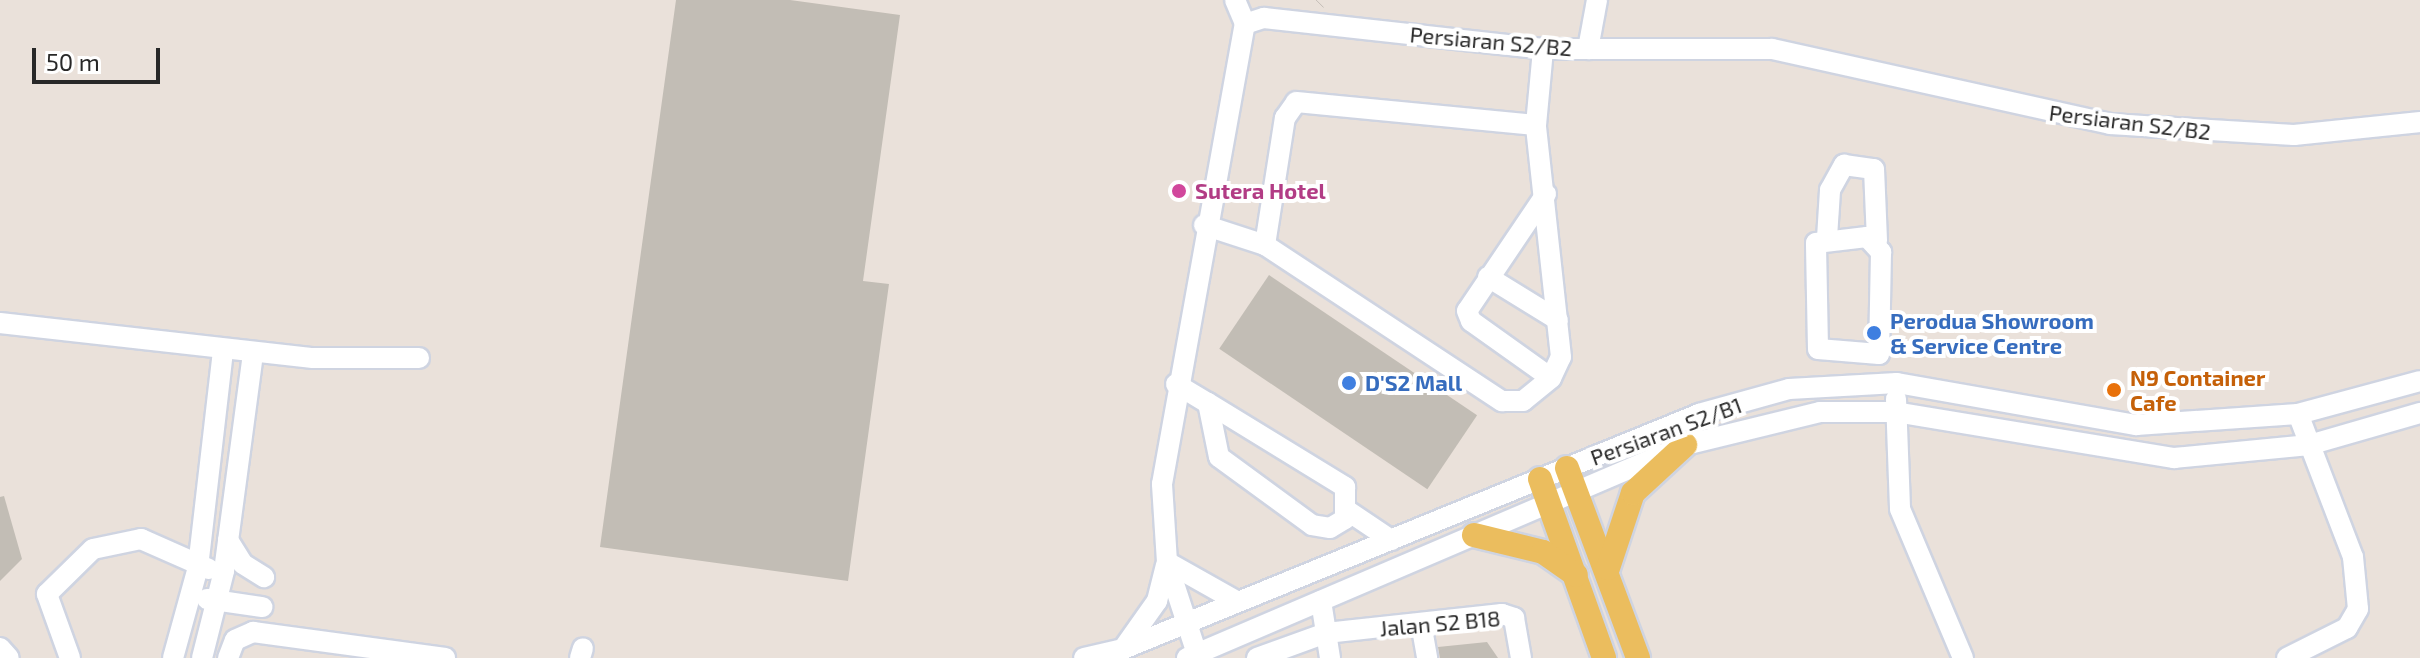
<!DOCTYPE html>
<style>
body{margin:0}
#map{position:relative;width:2420px;height:658px;overflow:hidden;background:#eae1da;font-family:"Exo 2",sans-serif}
div>[style]{position:absolute}
[style*='--x']{left:calc(var(--x)*1px);top:calc(var(--y)*1px);width:calc(var(--w)*1px);rotate:calc(var(--a)*1deg)}
.building>*{inset:0;background:#c2bdb5;transform-origin:0 0}
.minor-tunnel>*{height:20px;margin-top:-10px;transform-origin:0;background:repeating-linear-gradient(90deg,#c3bcb6 0 20px,transparent 0 30px)}
.roads{filter:drop-shadow(2px 0 #cfd4e1) drop-shadow(-2px 0 #cfd4e1) drop-shadow(0 2px #cfd4e1) drop-shadow(0 -2px #cfd4e1)}
.minor>*{height:20px;margin:-10px;padding:0 10px;transform-origin:10px;border-radius:10px;background:#fff}
.major>*{height:24px;margin:-12px;padding:0 12px;transform-origin:12px;border-radius:12px;background:#ebbd5e}
.dots>*{width:22px;height:22px;translate:-50% -50%;box-sizing:border-box;border:4px solid #fff;border-radius:50%}
span{translate:-50% -50%;white-space:nowrap;text-align:center;line-height:1.15;-webkit-text-stroke:8px #fff;paint-order:stroke}
.street-label{font-size:22px;color:#282828}
.hotel-label{font-size:22px;color:#b23c85;font-weight:700}
.left{translate:0 -50%;text-align:left}
.shop-label{font-size:22px;color:#366cbe;font-weight:700}
.food-label{font-size:22px;color:#c56008;font-weight:700}
.scale{position:absolute;left:32px;top:48px;width:128px;height:36px;box-sizing:border-box;border:4px solid #282828;border-top:0;padding-left:10px;font-size:24px;line-height:28px;white-space:nowrap;color:#282828;-webkit-text-stroke:6px #fff;paint-order:stroke}
</style>
<div id="map">
<div class="building">
<i style="clip-path:polygon(676px 0,790px 0,900px 15px,863px 281px,889px 284px,848px 581px,600px 547px)"></i>
<i style="left:1269px;top:275px;width:251px;height:89px;rotate:34deg"></i>
<i style="clip-path:polygon(4px 496px,22px 559px,0 581px,0 497px)"></i>
<i style="clip-path:polygon(1487px 642px,1498px 658px,1440px 658px,1438px 647px)"></i>
</div>
<div class="minor-tunnel">
<i style="--x:1316;--y:1;--w:1;--a:-45"></i>
</div>
<div class="roads">
<div class="minor">
<i style="--x:1235;--y:0;--w:26;--a:67"></i>
<i style="--x:1588;--y:49;--w:50;--a:-79.6"></i>
<i style="--x:1546;--y:194;--w:141;--a:124"></i>
<i style="--x:1467;--y:311;--w:11;--a:68"></i>
<i style="--x:1471;--y:321;--w:98;--a:35.5"></i>
<i style="--x:1204;--y:225;--w:64;--a:18.2"></i>
<i style="--x:1265;--y:245;--w:284;--a:33.4"></i>
<i style="--x:1502;--y:401;--w:21;--a:0"></i>
<i style="--x:1523;--y:401;--w:36;--a:-39"></i>
<i style="--x:1551;--y:378;--w:23;--a:-65"></i>
<i style="--x:1561;--y:357;--w:233;--a:-96.2"></i>
<i style="--x:1536;--y:125;--w:76;--a:-84.7"></i>
<i style="--x:1867;--y:237;--w:21;--a:47"></i>
<i style="--x:1881;--y:252;--w:102;--a:91.1"></i>
<i style="--x:1879;--y:354;--w:61;--a:-175.3"></i>
<i style="--x:1818;--y:349;--w:106;--a:-91.1"></i>
<i style="--x:1816;--y:243;--w:51;--a:-6.7"></i>
<i style="--x:1827;--y:238;--w:48;--a:-86.4"></i>
<i style="--x:1830;--y:190;--w:29;--a:-61"></i>
<i style="--x:1844;--y:165;--w:30;--a:8"></i>
<i style="--x:1874;--y:169;--w:72;--a:87.6"></i>
<i style="--x:1265;--y:245;--w:129;--a:-81.1"></i>
<i style="--x:1285;--y:118;--w:19;--a:-55"></i>
<i style="--x:1296;--y:102;--w:241;--a:5.5"></i>
<i style="--x:1488;--y:277;--w:82;--a:31.6"></i>
<i style="--x:0;--y:323;--w:315;--a:6.4"></i>
<i style="--x:313;--y:358;--w:106;--a:0"></i>
<i style="--x:1176;--y:384;--w:37;--a:31"></i>
<i style="--x:1208;--y:403;--w:161;--a:31.5"></i>
<i style="--x:1345;--y:487;--w:32;--a:90"></i>
<i style="--x:1345;--y:519;--w:17;--a:149"></i>
<i style="--x:1330;--y:528;--w:18;--a:-171"></i>
<i style="--x:1312;--y:525;--w:115;--a:-143.8"></i>
<i style="--x:1219;--y:457;--w:55;--a:-101.5"></i>
<i style="--x:1896;--y:399;--w:110;--a:87.9"></i>
<i style="--x:1900;--y:509;--w:162;--a:67.1"></i>
<i style="--x:1348;--y:511;--w:52;--a:34"></i>
<i style="--x:228;--y:540;--w:28;--a:58"></i>
<i style="--x:243;--y:564;--w:25;--a:32"></i>
<i style="--x:1167;--y:562;--w:81;--a:29.4"></i>
<i style="--x:207;--y:599;--w:56;--a:8.3"></i>
<i style="--x:1321;--y:601;--w:58;--a:81"></i>
<i style="--x:1421;--y:623;--w:36;--a:80"></i>
<i style="--x:0;--y:648;--w:13;--a:48"></i>
<i style="--x:1123;--y:649;--w:59;--a:-54.7"></i>
<i style="--x:1157;--y:601;--w:37;--a:-76"></i>
<i style="--x:1197;--y:654;--w:97;--a:-108.1"></i>
<i style="--x:1167;--y:562;--w:78;--a:-93.7"></i>
<i style="--x:1162;--y:484;--w:467;--a:-79.8"></i>
<i style="--x:1245;--y:24;--w:20;--a:-18"></i>
<i style="--x:1264;--y:18;--w:281;--a:6.3"></i>
<i style="--x:1543;--y:49;--w:229;--a:0"></i>
<i style="--x:1772;--y:49;--w:346;--a:12.5"></i>
<i style="--x:2110;--y:124;--w:184;--a:3.4"></i>
<i style="--x:2294;--y:135;--w:127;--a:-5.9"></i>
<i style="--x:70;--y:658;--w:68;--a:-109.8"></i>
<i style="--x:47;--y:594;--w:64;--a:-44.4"></i>
<i style="--x:93;--y:549;--w:49;--a:-11.8"></i>
<i style="--x:141;--y:539;--w:74;--a:23.8"></i>
<i style="--x:173;--y:658;--w:94;--a:-74.6"></i>
<i style="--x:198;--y:567;--w:218;--a:-83.4"></i>
<i style="--x:202;--y:658;--w:90;--a:-75.8"></i>
<i style="--x:224;--y:571;--w:220;--a:-82.4"></i>
<i style="--x:228;--y:658;--w:19;--a:-69"></i>
<i style="--x:235;--y:640;--w:20;--a:-24"></i>
<i style="--x:253;--y:632;--w:194;--a:7.7"></i>
<i style="--x:580;--y:658;--w:10;--a:-73"></i>
<i style="--x:1084;--y:658;--w:40;--a:-13"></i>
<i style="--x:1123;--y:649;--w:622;--a:-22.19"></i>
<i style="--x:1699;--y:414;--w:93;--a:-15.5"></i>
<i style="--x:1789;--y:389;--w:108;--a:-3.2"></i>
<i style="--x:1897;--y:383;--w:243;--a:10"></i>
<i style="--x:2136;--y:425;--w:162;--a:-3.9"></i>
<i style="--x:2298;--y:414;--w:126;--a:-15.1"></i>
<i style="--x:1187;--y:658;--w:542;--a:-23.16"></i>
<i style="--x:1685;--y:445;--w:139;--a:-13.7"></i>
<i style="--x:1820;--y:412;--w:75;--a:0"></i>
<i style="--x:1895;--y:412;--w:283;--a:9.4"></i>
<i style="--x:2174;--y:458;--w:136;--a:-5.5"></i>
<i style="--x:2309;--y:445;--w:116;--a:-16.1"></i>
<i style="--x:1257;--y:658;--w:73;--a:-19.9"></i>
<i style="--x:1326;--y:633;--w:177;--a:-6.2"></i>
<i style="--x:1502;--y:614;--w:13;--a:18"></i>
<i style="--x:1514;--y:618;--w:41;--a:80.1"></i>
<i style="--x:2287;--y:658;--w:67;--a:-26.6"></i>
<i style="--x:2347;--y:628;--w:22;--a:-60"></i>
<i style="--x:2358;--y:609;--w:52;--a:-95.5"></i>
<i style="--x:2353;--y:557;--w:153;--a:-111"></i>
</div>
<div class="major">
<i style="--x:1567;--y:468;--w:203;--a:69.5"></i>
<i style="--x:1540;--y:479;--w:190;--a:70.3"></i>
<i style="--x:1474;--y:535;--w:71;--a:13.8"></i>
<i style="--x:1543;--y:552;--w:40;--a:34.9"></i>
<i style="--x:1608;--y:568;--w:79;--a:-71.6"></i>
<i style="--x:1633;--y:493;--w:71;--a:-42.7"></i>
</div>
</div>
<div class="dots">
<i style="left:1179px;top:191px;background:#d1479c"></i>
<i style="left:1874px;top:333px;background:#3f7fe0"></i>
<i style="left:1349px;top:383px;background:#3f7fe0"></i>
<i style="left:2114px;top:390px;background:#e8710a"></i>
</div>
<div class="street-label">
<span style="left:1491px;top:41px;rotate:5deg">Persiaran S2/B2</span>
<span style="left:2130px;top:122px;rotate:7deg">Persiaran S2/B2</span>
<span style="left:1666px;top:431px;rotate:-20deg">Persiaran S2/B1</span>
<span style="left:1440px;top:623px;rotate:-5deg">Jalan S2 B18</span>
</div>
<div class="hotel-label">
<span class="left" style="left:1195px;top:191px">Sutera Hotel</span>
</div>
<div class="shop-label">
<span class="left" style="left:1890px;top:333px">Perodua Showroom<br>&amp; Service Centre</span>
<span class="left" style="left:1365px;top:383px">D'S2 Mall</span>
</div>
<div class="food-label">
<span class="left" style="left:2130px;top:390px">N9 Container<br>Cafe</span>
</div>
<div class="scale">50 m</div>
</div>
